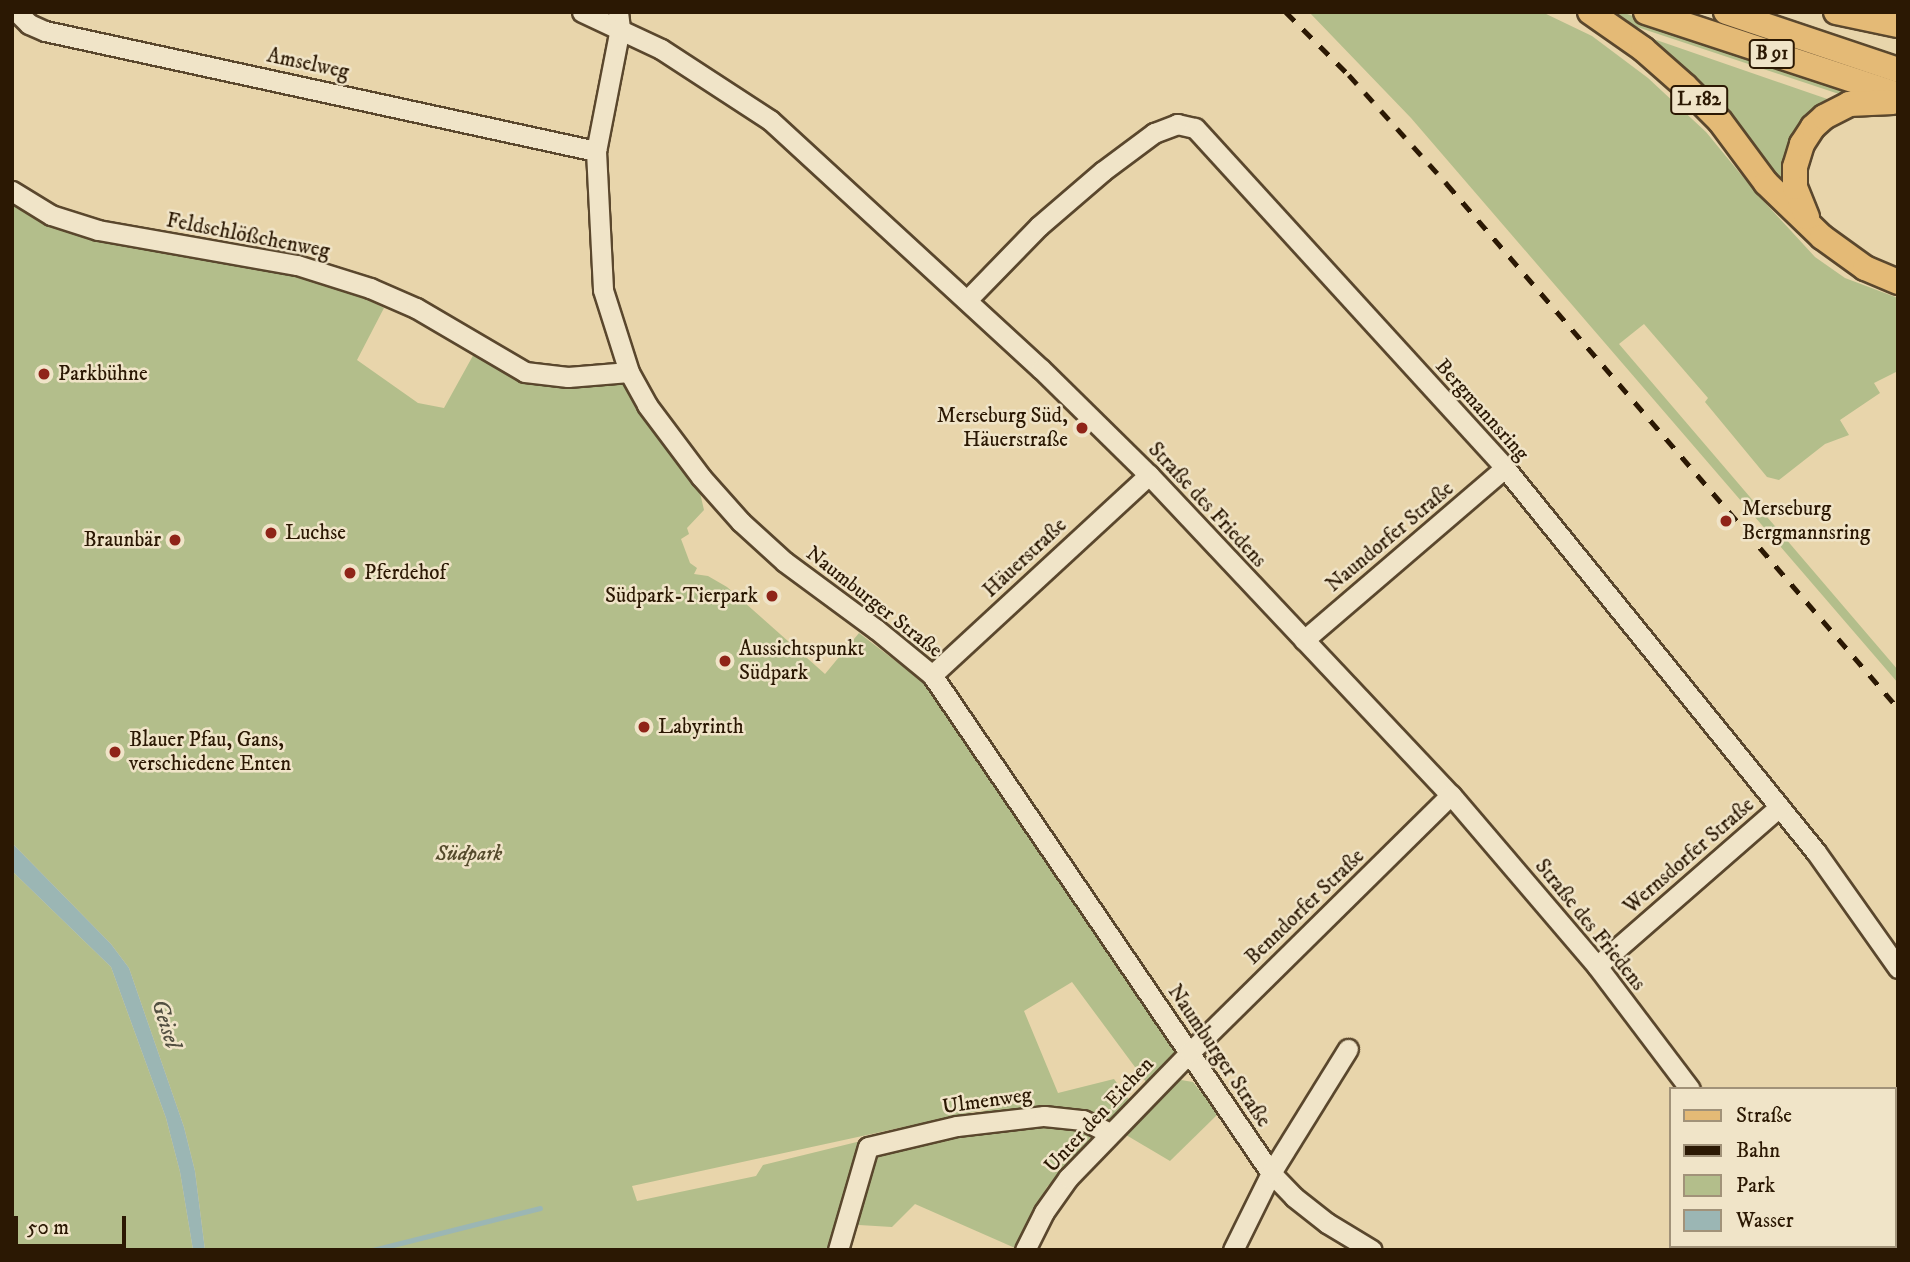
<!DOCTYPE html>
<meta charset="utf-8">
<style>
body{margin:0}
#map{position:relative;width:1910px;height:1262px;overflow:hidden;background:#e8d5ab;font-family:"IM FELL DW Pica",serif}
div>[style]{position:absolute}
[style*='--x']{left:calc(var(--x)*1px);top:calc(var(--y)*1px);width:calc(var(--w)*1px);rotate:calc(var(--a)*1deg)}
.green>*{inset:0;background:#b3be8b}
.water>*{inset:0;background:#9bb6b4}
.stream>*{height:4.5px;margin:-2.25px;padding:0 2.25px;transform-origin:2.25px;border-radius:2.25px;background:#9bb6b4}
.roads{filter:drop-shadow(2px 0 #5a472d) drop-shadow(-2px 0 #5a472d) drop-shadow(0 2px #5a472d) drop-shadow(0 -2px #5a472d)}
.minor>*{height:19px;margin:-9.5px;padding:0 9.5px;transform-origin:9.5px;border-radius:9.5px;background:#f0e4c8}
.major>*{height:24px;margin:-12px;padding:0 12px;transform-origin:12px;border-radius:12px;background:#e4ba76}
.rail>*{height:4.5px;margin-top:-2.25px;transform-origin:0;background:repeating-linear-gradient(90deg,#2b1803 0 12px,transparent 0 24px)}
.dots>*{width:19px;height:19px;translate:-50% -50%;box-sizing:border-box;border:4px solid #f0e4c8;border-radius:50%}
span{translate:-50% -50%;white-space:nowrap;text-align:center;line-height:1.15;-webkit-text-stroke:5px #f0e4c8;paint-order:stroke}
.shield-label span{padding:2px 5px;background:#f0e4c8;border:2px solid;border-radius:5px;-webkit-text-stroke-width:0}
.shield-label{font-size:19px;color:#2b1803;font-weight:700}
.street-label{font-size:21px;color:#2b1803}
.poi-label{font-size:21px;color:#2b1803}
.left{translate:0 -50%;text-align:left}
.right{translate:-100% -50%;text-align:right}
.park-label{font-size:21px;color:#544a2c;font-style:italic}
.water-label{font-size:23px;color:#524f41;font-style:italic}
.frame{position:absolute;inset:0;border:14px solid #2b1803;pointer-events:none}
.legend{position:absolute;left:1669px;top:1087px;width:228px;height:161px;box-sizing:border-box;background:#f0e4c8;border:2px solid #a19279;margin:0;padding:9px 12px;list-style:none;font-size:21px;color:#2b1803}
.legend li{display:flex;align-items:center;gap:14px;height:35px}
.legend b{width:35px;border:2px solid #a19279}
.scale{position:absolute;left:14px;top:1216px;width:112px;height:32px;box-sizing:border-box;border:4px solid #2b1803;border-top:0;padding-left:9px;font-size:21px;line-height:24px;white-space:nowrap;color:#2b1803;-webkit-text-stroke:5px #f0e4c8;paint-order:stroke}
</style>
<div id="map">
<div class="green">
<i style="clip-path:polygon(1309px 12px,1542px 12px,1592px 36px,1648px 78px,1706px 132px,1757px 194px,1815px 257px,1845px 278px,1898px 298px,1898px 371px,1874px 383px,1880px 393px,1840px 420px,1849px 435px,1825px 444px,1779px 480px,1767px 477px,1705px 402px,1708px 398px,1644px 324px,1619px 344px,1898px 670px,1898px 683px,1411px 118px)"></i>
<i style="clip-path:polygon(1606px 12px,1621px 12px,1861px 92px,1848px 97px,1622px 22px)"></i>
<i style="clip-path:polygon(1639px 34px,1836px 102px,1786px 185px,1712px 99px)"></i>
<i style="clip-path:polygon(evenodd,12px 200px,52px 227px,271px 267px,340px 286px,384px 308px,357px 360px,418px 403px,444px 408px,475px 352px,541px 382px,629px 385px,698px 484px,704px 510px,687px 528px,689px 534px,681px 539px,690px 563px,697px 568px,694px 574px,708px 576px,727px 587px,825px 674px,859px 633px,927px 685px,1171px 1040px,1175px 1053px,1174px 1061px,1149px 1086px,1072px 982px,1024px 1011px,1058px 1093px,1114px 1079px,1130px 1101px,1047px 1187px,1015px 1248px,915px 1204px,892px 1227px,859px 1225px,841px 1234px,836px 1250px,205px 1250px,195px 1171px,184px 1127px,129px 968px,111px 944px,12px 843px,12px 200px,1028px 1100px,763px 1165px,756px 1176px,637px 1201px,632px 1186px,1028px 1100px)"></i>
<i style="clip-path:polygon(12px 871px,111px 967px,166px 1118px,180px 1172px,193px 1250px,12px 1250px)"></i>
<i style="clip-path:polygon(1181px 1080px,1193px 1082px,1218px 1114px,1170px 1161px,1121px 1132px,1172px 1082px)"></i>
</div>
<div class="water">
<i style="clip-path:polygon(12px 843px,111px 944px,129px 968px,184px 1127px,195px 1171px,205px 1250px,193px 1250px,180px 1172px,166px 1118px,111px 967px,12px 871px)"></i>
</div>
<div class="stream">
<i style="--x:373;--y:1250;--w:172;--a:-14.1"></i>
</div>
<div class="roads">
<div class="minor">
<i style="--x:17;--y:12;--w:17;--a:45"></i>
<i style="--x:29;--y:24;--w:17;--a:24"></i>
<i style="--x:45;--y:31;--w:564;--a:12.29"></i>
<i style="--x:582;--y:12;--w:87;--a:25.1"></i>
<i style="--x:661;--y:49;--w:130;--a:33.1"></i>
<i style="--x:770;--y:120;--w:368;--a:42.6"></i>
<i style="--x:1041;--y:369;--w:151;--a:44.5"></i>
<i style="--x:1149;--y:475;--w:440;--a:46.7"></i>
<i style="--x:1451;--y:795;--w:225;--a:49.5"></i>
<i style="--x:1597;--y:966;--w:154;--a:52.9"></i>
<i style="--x:618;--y:12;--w:16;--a:83"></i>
<i style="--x:620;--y:28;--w:125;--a:101"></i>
<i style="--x:596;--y:151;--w:139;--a:87.1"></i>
<i style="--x:603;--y:290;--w:86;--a:72.4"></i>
<i style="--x:629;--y:372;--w:38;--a:61"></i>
<i style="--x:647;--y:405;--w:90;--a:53.1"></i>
<i style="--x:701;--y:477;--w:60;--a:48.4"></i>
<i style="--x:741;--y:522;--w:59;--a:42.3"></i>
<i style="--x:785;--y:562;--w:113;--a:36.4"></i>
<i style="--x:876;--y:629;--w:72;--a:39.4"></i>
<i style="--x:932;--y:675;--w:602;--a:55.76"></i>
<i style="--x:1271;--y:1173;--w:33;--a:46"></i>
<i style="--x:1294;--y:1197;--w:42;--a:38.2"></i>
<i style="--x:1327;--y:1223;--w:52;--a:31"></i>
<i style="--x:12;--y:191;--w:46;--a:31.6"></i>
<i style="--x:51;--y:215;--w:49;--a:17.7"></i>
<i style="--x:98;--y:230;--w:202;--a:10"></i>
<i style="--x:297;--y:265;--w:77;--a:17.5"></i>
<i style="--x:370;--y:288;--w:50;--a:23.5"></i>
<i style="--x:416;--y:308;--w:126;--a:30.4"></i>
<i style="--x:525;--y:372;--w:43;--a:6.6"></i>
<i style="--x:568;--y:377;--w:61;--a:-4.7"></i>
<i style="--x:968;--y:299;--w:102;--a:-45.8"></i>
<i style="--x:1039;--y:226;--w:84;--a:-40.7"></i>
<i style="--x:1103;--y:171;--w:64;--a:-36.7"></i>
<i style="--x:1154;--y:133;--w:25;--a:-21"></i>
<i style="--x:1177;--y:124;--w:18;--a:13"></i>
<i style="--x:1195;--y:128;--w:460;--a:47.6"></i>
<i style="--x:1505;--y:468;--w:494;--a:51"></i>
<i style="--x:1816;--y:852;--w:142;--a:54.7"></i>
<i style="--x:1304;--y:640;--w:265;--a:-40.6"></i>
<i style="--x:932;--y:675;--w:295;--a:-42.7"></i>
<i style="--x:1597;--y:966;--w:242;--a:-41.1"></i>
<i style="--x:1894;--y:1143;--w:5;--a:-37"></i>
<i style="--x:1802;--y:1246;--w:4;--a:63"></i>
<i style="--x:838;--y:1250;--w:107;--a:-73.8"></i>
<i style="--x:868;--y:1147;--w:91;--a:-13.3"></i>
<i style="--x:957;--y:1126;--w:88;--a:-6.6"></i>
<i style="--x:1044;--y:1116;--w:39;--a:6"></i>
<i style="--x:1083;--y:1120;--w:30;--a:26"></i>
<i style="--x:1025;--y:1250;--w:42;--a:-63.4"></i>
<i style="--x:1044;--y:1212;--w:42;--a:-54.8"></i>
<i style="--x:1068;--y:1178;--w:175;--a:-45.9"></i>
<i style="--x:1190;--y:1052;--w:366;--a:-44.6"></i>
<i style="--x:1233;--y:1250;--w:86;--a:-63.7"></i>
<i style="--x:1271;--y:1173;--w:146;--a:-58.2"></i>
</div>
<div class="major">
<i style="--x:1590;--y:12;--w:65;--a:34.9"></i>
<i style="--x:1643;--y:49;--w:56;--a:41.4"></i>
<i style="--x:1685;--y:86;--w:49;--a:45"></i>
<i style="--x:1720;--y:121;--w:77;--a:53.4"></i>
<i style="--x:1766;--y:183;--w:78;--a:44"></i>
<i style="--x:1822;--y:237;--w:53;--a:35.8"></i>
<i style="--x:1865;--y:268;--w:36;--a:23"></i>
<i style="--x:1646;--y:12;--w:265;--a:18.2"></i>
<i style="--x:1726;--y:12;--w:182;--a:18.6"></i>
<i style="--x:1836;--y:12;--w:63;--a:11.8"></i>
<i style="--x:1807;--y:217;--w:32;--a:-112"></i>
<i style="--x:1795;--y:187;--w:20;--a:-90"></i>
<i style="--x:1795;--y:167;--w:24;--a:-73"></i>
<i style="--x:1802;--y:144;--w:20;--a:-57"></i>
<i style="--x:1813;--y:127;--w:15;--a:-42"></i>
<i style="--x:1824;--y:117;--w:28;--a:-27"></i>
<i style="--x:1849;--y:104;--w:44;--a:-2.6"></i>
</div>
</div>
<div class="rail">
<i style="--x:1286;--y:12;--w:89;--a:45"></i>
<i style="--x:1349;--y:75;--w:147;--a:48"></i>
<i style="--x:1447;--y:184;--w:691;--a:49.28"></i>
</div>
<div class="dots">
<i style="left:44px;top:374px;background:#8f2418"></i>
<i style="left:1082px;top:428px;background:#8f2418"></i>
<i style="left:1726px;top:521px;background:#8f2418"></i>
<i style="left:271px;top:533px;background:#8f2418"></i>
<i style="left:175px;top:540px;background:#8f2418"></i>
<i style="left:350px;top:573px;background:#8f2418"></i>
<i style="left:772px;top:596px;background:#8f2418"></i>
<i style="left:725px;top:661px;background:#8f2418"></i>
<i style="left:644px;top:727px;background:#8f2418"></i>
<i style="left:115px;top:752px;background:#8f2418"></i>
</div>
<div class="shield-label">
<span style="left:1772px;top:54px">B 91</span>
<span style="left:1699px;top:100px">L 182</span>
</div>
<div class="street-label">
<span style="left:308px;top:64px;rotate:12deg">Amselweg</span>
<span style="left:248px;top:236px;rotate:11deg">Feldschlößchenweg</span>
<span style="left:1482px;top:410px;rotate:48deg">Bergmannsring</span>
<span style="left:1207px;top:505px;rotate:47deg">Straße des Friedens</span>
<span style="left:1390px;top:537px;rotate:-40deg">Naundorfer Straße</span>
<span style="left:1025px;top:558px;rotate:-43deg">Häuerstraße</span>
<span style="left:874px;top:602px;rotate:38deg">Naumburger Straße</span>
<span style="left:1689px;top:856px;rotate:-41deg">Wernsdorfer Straße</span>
<span style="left:1305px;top:907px;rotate:-44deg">Benndorfer Straße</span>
<span style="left:1590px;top:925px;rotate:51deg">Straße des Friedens</span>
<span style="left:1219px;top:1056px;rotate:56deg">Naumburger Straße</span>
<span style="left:987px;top:1101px;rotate:-8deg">Ulmenweg</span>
<span style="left:1099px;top:1115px;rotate:-47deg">Unter den Eichen</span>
</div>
<div class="poi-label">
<span class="left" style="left:58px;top:374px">Parkbühne</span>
<span class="right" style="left:1068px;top:428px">Merseburg Süd,<br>Häuerstraße</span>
<span class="left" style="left:1742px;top:521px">Merseburg<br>Bergmannsring</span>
<span class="left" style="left:285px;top:533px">Luchse</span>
<span class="right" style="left:161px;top:540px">Braunbär</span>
<span class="left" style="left:364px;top:573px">Pferdehof</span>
<span class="right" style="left:758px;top:596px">Südpark-Tierpark</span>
<span class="left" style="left:739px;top:661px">Aussichtspunkt<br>Südpark</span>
<span class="left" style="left:658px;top:727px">Labyrinth</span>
<span class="left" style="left:129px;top:752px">Blauer Pfau, Gans,<br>verschiedene Enten</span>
</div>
<div class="park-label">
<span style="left:469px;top:854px">Südpark</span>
</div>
<div class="water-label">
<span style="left:165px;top:1024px;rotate:72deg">Geisel</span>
</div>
<div class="frame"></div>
<ul class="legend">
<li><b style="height:9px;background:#e4ba76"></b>Straße</li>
<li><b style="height:9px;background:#2b1803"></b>Bahn</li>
<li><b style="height:19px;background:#b3be8b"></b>Park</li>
<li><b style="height:19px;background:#9bb6b4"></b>Wasser</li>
</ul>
<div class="scale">50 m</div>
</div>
